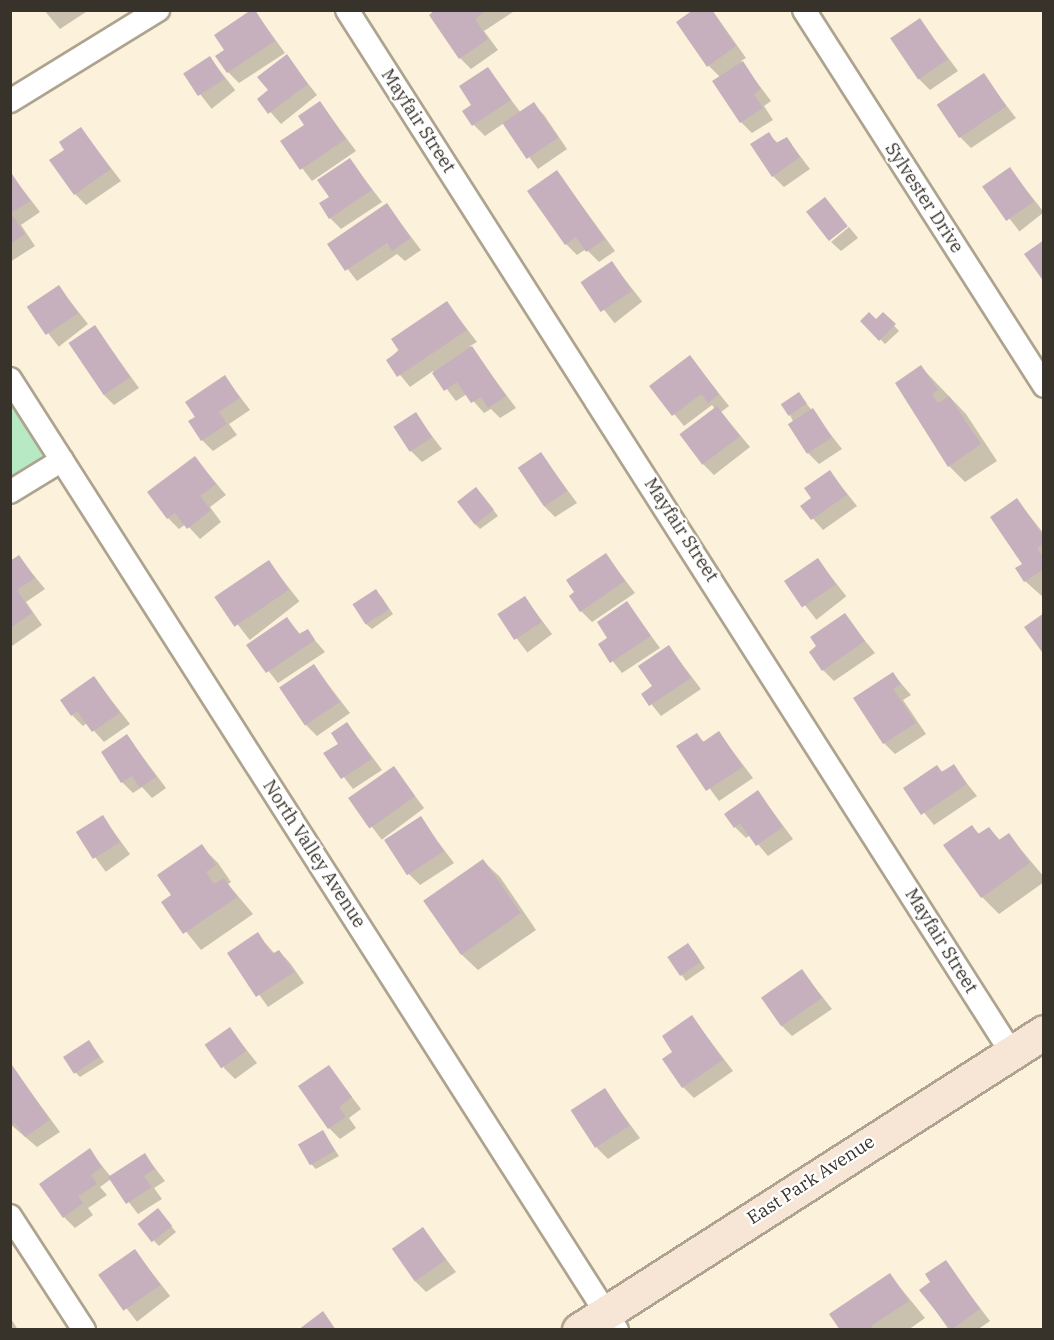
<!DOCTYPE html>
<style>
body{margin:0}
#map{position:relative;width:1054px;height:1340px;overflow:hidden;background:#fcf1da;font-family:"IBM Plex Serif",serif}
div>[style]{position:absolute}
[style*='--x']{left:calc(var(--x)*1px);top:calc(var(--y)*1px);width:calc(var(--w)*1px);rotate:calc(var(--a)*1deg)}
.green>*{inset:0;background:#b7eac4}
.shadow>*{inset:0;background:#0003;transform-origin:0 0}
.building>*{inset:0;background:#c7b0be;transform-origin:0 0}
.roads{filter:drop-shadow(2px 0 #aea38e) drop-shadow(-2px 0 #aea38e) drop-shadow(0 2px #aea38e) drop-shadow(0 -2px #aea38e)}
.minor>*{height:22px;margin:-11px;padding:0 11px;transform-origin:11px;border-radius:11px;background:#fff}
.secondary>*{height:33px;margin:-16.5px;padding:0 16.5px;transform-origin:16.5px;border-radius:16.5px;background:#f7e6d6}
span{translate:-50% -50%;white-space:nowrap;text-align:center;line-height:1.15;-webkit-text-stroke:4.5px #fff;paint-order:stroke}
.street-label{font-size:18px;color:#37322a}
.frame{position:absolute;inset:0;border:12px solid #37322a;pointer-events:none}
</style>
<div id="map">
<div class="green">
<i style="clip-path:polygon(10px 363px,66px 450px,10px 483px)"></i>
</div>
<div class="shadow">
<i style="clip-path:polygon(44px 10px,89px 10px,60px 29px)"></i>
<i style="clip-path:polygon(254px 10px,285px 53px,239px 83px,228px 72px,226px 50px)"></i>
<i style="clip-path:polygon(438px 10px,512px 10px,513px 12px,484px 31px,498px 50px,471px 69px,460px 58px)"></i>
<i style="clip-path:polygon(712px 10px,746px 58px,741px 61px,771px 101px,764px 106px,773px 120px,752px 133px,741px 122px,720px 77px,709px 66px)"></i>
<i style="clip-path:polygon(920px 20px,958px 71px,930px 90px,919px 79px)"></i>
<i style="clip-path:polygon(286px 56px,317px 95px,281px 124px,259px 99px,270px 90px)"></i>
<i style="left:210px;top:58px;width:41px;height:30px;rotate:52deg"></i>
<i style="clip-path:polygon(488px 69px,521px 113px,533px 104px,544px 115px,567px 149px,538px 169px,504px 123px,485px 136px,474px 125px,473px 105px)"></i>
<i style="clip-path:polygon(983px 75px,1016px 118px,971px 148px,960px 137px)"></i>
<i style="clip-path:polygon(320px 103px,356px 151px,312px 181px,282px 142px,306px 125px)"></i>
<i style="clip-path:polygon(81px 129px,121px 181px,86px 205px,75px 194px)"></i>
<i style="clip-path:polygon(768px 134px,779px 144px,787px 139px,810px 169px,784px 187px,773px 176px)"></i>
<i style="clip-path:polygon(350px 160px,382px 202px,341px 229px,330px 218px,331px 197px)"></i>
<i style="left:1010px;top:169px;width:55px;height:31px;rotate:52deg"></i>
<i style="clip-path:polygon(557px 172px,615px 251px,599px 262px,586px 249px,577px 255px,566px 244px)"></i>
<i style="clip-path:polygon(11px 174px,40px 212px,21px 225px,35px 246px,10px 262px)"></i>
<i style="clip-path:polygon(387px 205px,421px 250px,405px 261px,397px 254px,357px 281px,329px 245px)"></i>
<i style="clip-path:polygon(849px 227px,858px 238px,841px 251px,831px 242px)"></i>
<i style="left:612px;top:263px;width:49px;height:35px;rotate:52deg"></i>
<i style="left:59px;top:287px;width:47px;height:37px;rotate:52deg"></i>
<i style="clip-path:polygon(447px 303px,477px 342px,470px 346px,516px 408px,500px 418px,491px 409px,484px 413px,467px 394px,456px 401px,433px 371px,410px 387px,388px 360px)"></i>
<i style="clip-path:polygon(883px 314px,899px 331px,885px 344px,862px 321px,876px 321px)"></i>
<i style="clip-path:polygon(95px 327px,139px 388px,114px 405px,103px 394px)"></i>
<i style="clip-path:polygon(690px 357px,729px 406px,721px 412px,750px 447px,714px 475px,703px 464px,715px 409px,712px 405px,684px 426px,651px 386px)"></i>
<i style="clip-path:polygon(921px 367px,966px 414px,997px 461px,965px 482px,949px 466px)"></i>
<i style="clip-path:polygon(225px 377px,250px 410px,229px 424px,237px 435px,213px 451px,202px 440px,197px 418px)"></i>
<i style="clip-path:polygon(799px 394px,842px 449px,819px 464px,808px 453px,790px 415px)"></i>
<i style="clip-path:polygon(415px 414px,442px 449px,422px 462px,411px 451px)"></i>
<i style="clip-path:polygon(541px 454px,577px 503px,555px 517px,544px 506px)"></i>
<i style="clip-path:polygon(195px 458px,226px 495px,210px 507px,221px 522px,200px 539px,186px 524px,179px 529px,168px 518px)"></i>
<i style="clip-path:polygon(830px 472px,857px 506px,823px 530px,802px 506px,813px 498px)"></i>
<i style="clip-path:polygon(481px 494px,498px 516px,480px 529px,475px 524px)"></i>
<i style="clip-path:polygon(1017px 500px,1044px 534px,1044px 598px,1025px 581px)"></i>
<i style="clip-path:polygon(606px 555px,635px 593px,592px 622px,581px 611px)"></i>
<i style="clip-path:polygon(19px 557px,45px 589px,26px 602px,42px 625px,12px 646px,10px 563px)"></i>
<i style="left:818px;top:560px;width:46px;height:38px;rotate:52deg"></i>
<i style="left:268px;top:561px;width:51px;height:63px;rotate:52deg"></i>
<i style="clip-path:polygon(381px 596px,393px 614px,372px 629px,366px 624px)"></i>
<i style="left:525px;top:598px;width:45px;height:31px;rotate:53deg"></i>
<i style="clip-path:polygon(627px 603px,660px 648px,622px 673px,600px 645px,609px 638px)"></i>
<i style="clip-path:polygon(844px 615px,875px 653px,834px 681px,823px 670px)"></i>
<i style="clip-path:polygon(287px 619px,301px 635px,307px 631px,325px 652px,278px 683px,248px 645px)"></i>
<i style="clip-path:polygon(669px 647px,701px 689px,661px 716px,643px 694px,654px 687px)"></i>
<i style="clip-path:polygon(314px 666px,350px 713px,317px 736px,306px 725px)"></i>
<i style="clip-path:polygon(893px 674px,911px 695px,903px 700px,926px 734px,895px 754px,884px 743px)"></i>
<i style="clip-path:polygon(94px 678px,130px 724px,104px 742px,87px 723px,83px 726px,72px 715px)"></i>
<i style="clip-path:polygon(347px 723px,382px 770px,353px 789px,326px 754px,340px 744px)"></i>
<i style="clip-path:polygon(719px 733px,753px 778px,719px 801px,678px 746px,697px 735px,705px 743px)"></i>
<i style="clip-path:polygon(127px 736px,166px 788px,152px 798px,142px 787px,133px 793px,122px 782px)"></i>
<i style="clip-path:polygon(953px 766px,977px 796px,934px 825px,905px 789px)"></i>
<i style="left:394px;top:768px;width:50px;height:53px;rotate:53deg"></i>
<i style="clip-path:polygon(758px 792px,793px 839px,768px 856px,750px 835px,746px 838px,735px 827px)"></i>
<i style="left:103px;top:817px;width:46px;height:30px;rotate:54deg"></i>
<i style="clip-path:polygon(420px 818px,454px 863px,420px 885px,409px 874px)"></i>
<i style="clip-path:polygon(972px 826px,980px 835px,989px 829px,1001px 841px,1009px 835px,1044px 877px,1044px 882px,999px 914px,982px 897px)"></i>
<i style="clip-path:polygon(201px 846px,218px 863px,231px 882px,228px 884px,253px 914px,201px 950px,163px 903px,173px 896px)"></i>
<i style="clip-path:polygon(483px 861px,500px 877px,536px 930px,478px 970px,461px 954px)"></i>
<i style="clip-path:polygon(257px 934px,275px 954px,279px 951px,290px 963px,304px 983px,268px 1007px,229px 953px)"></i>
<i style="clip-path:polygon(693px 950px,705px 968px,686px 981px,669px 957px)"></i>
<i style="clip-path:polygon(802px 971px,832px 1009px,792px 1036px,781px 1025px)"></i>
<i style="clip-path:polygon(692px 1017px,733px 1071px,694px 1098px,683px 1087px)"></i>
<i style="clip-path:polygon(230px 1029px,257px 1063px,235px 1079px,224px 1068px)"></i>
<i style="clip-path:polygon(89px 1042px,104px 1062px,80px 1077px,75px 1072px)"></i>
<i style="clip-path:polygon(10px 1064px,60px 1132px,37px 1147px,10px 1124px)"></i>
<i style="clip-path:polygon(329px 1067px,361px 1109px,349px 1118px,356px 1128px,340px 1139px,329px 1128px)"></i>
<i style="clip-path:polygon(604px 1089px,640px 1138px,608px 1159px,597px 1148px)"></i>
<i style="clip-path:polygon(323px 1132px,339px 1156px,316px 1169px,311px 1164px)"></i>
<i style="clip-path:polygon(89px 1150px,111px 1177px,145px 1155px,165px 1181px,154px 1188px,162px 1199px,138px 1214px,111px 1179px,100px 1187px,107px 1195px,88px 1208px,93px 1215px,75px 1228px,64px 1217px)"></i>
<i style="clip-path:polygon(162px 1215px,176px 1232px,159px 1246px,154px 1241px)"></i>
<i style="clip-path:polygon(423px 1229px,456px 1272px,426px 1292px,415px 1281px)"></i>
<i style="left:135px;top:1251px;width:57px;height:42px;rotate:52deg"></i>
<i style="clip-path:polygon(945px 1262px,990px 1321px,977px 1330px,949px 1330px,921px 1290px,932px 1283px)"></i>
<i style="clip-path:polygon(890px 1275px,925px 1318px,908px 1330px,842px 1330px)"></i>
<i style="clip-path:polygon(10px 1317px,18px 1330px,10px 1330px)"></i>
</div>
<div class="building">
<i style="clip-path:polygon(251px 10px,255px 10px,275px 41px,227px 73px,215px 56px,224px 50px,214px 35px)"></i>
<i style="clip-path:polygon(435px 10px,487px 10px,475px 19px,488px 39px,459px 59px,429px 15px)"></i>
<i style="clip-path:polygon(693px 10px,712px 10px,736px 46px,707px 67px,676px 22px)"></i>
<i style="left:920px;top:18px;width:50px;height:36px;rotate:56deg"></i>
<i style="clip-path:polygon(287px 54px,308px 84px,268px 114px,257px 99px,268px 90px,257px 77px)"></i>
<i style="left:210px;top:56px;width:27px;height:32px;rotate:57deg"></i>
<i style="clip-path:polygon(743px 61px,761px 89px,754px 94px,763px 108px,740px 123px,712px 81px)"></i>
<i style="clip-path:polygon(488px 67px,511px 100px,472px 126px,462px 111px,471px 105px,459px 86px)"></i>
<i style="left:984px;top:73px;width:40px;height:57px;rotate:56deg"></i>
<i style="clip-path:polygon(320px 101px,346px 139px,300px 170px,280px 141px,304px 125px,298px 116px)"></i>
<i style="left:534px;top:102px;width:43px;height:38px;rotate:56deg"></i>
<i style="clip-path:polygon(81px 127px,111px 169px,74px 195px,49px 160px,64px 150px,59px 142px)"></i>
<i style="clip-path:polygon(769px 132px,776px 143px,787px 137px,800px 157px,772px 177px,750px 144px)"></i>
<i style="clip-path:polygon(350px 158px,372px 190px,329px 219px,319px 203px,329px 197px,317px 180px)"></i>
<i style="left:1010px;top:167px;width:42px;height:34px;rotate:55deg"></i>
<i style="clip-path:polygon(557px 170px,605px 239px,586px 252px,576px 237px,565px 245px,527px 191px)"></i>
<i style="clip-path:polygon(10px 171px,30px 201px,11px 213px,25px 234px,10px 244px)"></i>
<i style="left:825px;top:197px;width:37px;height:24px;rotate:52deg"></i>
<i style="clip-path:polygon(387px 203px,411px 238px,392px 251px,387px 243px,345px 271px,327px 244px)"></i>
<i style="clip-path:polygon(1044px 240px,1044px 282px,1024px 254px)"></i>
<i style="left:612px;top:261px;width:36px;height:38px;rotate:56deg"></i>
<i style="left:59px;top:285px;width:34px;height:39px;rotate:56deg"></i>
<i style="clip-path:polygon(447px 301px,467px 330px,397px 377px,386px 360px,399px 351px,391px 339px)"></i>
<i style="clip-path:polygon(869px 312px,876px 319px,883px 312px,896px 324px,879px 341px,860px 321px)"></i>
<i style="left:95px;top:325px;width:63px;height:32px;rotate:56deg"></i>
<i style="clip-path:polygon(472px 346px,506px 396px,488px 408px,481px 397px,471px 403px,457px 382px,444px 391px,432px 373px)"></i>
<i style="clip-path:polygon(690px 355px,719px 394px,708px 403px,701px 394px,672px 416px,649px 386px)"></i>
<i style="clip-path:polygon(921px 365px,938px 390px,932px 394px,938px 403px,949px 396px,981px 444px,948px 467px,895px 383px)"></i>
<i style="clip-path:polygon(225px 375px,240px 398px,219px 412px,227px 424px,201px 441px,188px 421px,195px 417px,185px 402px)"></i>
<i style="left:799px;top:392px;width:14px;height:22px;rotate:56deg"></i>
<i style="left:717px;top:406px;width:38px;height:47px;rotate:53deg"></i>
<i style="left:813px;top:408px;width:35px;height:30px;rotate:57deg"></i>
<i style="left:416px;top:412px;width:30px;height:27px;rotate:57deg"></i>
<i style="left:541px;top:452px;width:47px;height:28px;rotate:56deg"></i>
<i style="clip-path:polygon(195px 456px,216px 484px,200px 496px,211px 510px,187px 529px,175px 513px,167px 519px,147px 492px)"></i>
<i style="clip-path:polygon(830px 470px,847px 495px,811px 520px,800px 506px,811px 498px,804px 488px)"></i>
<i style="left:476px;top:487px;width:29px;height:24px;rotate:52deg"></i>
<i style="clip-path:polygon(1017px 498px,1044px 537px,1044px 543px,1037px 548px,1044px 559px,1044px 569px,1024px 582px,1015px 568px,1022px 564px,990px 517px)"></i>
<i style="clip-path:polygon(606px 553px,625px 581px,580px 612px,569px 596px,574px 592px,566px 580px)"></i>
<i style="clip-path:polygon(19px 555px,35px 578px,17px 590px,32px 613px,10px 628px,10px 561px)"></i>
<i style="left:818px;top:558px;width:32px;height:41px;rotate:56deg"></i>
<i style="left:269px;top:560px;width:36px;height:66px;rotate:56deg"></i>
<i style="left:376px;top:589px;width:24px;height:28px;rotate:57deg"></i>
<i style="left:525px;top:596px;width:31px;height:33px;rotate:57deg"></i>
<i style="clip-path:polygon(627px 601px,651px 636px,610px 663px,598px 644px,607px 638px,597px 622px)"></i>
<i style="clip-path:polygon(845px 613px,865px 641px,822px 671px,809px 652px,816px 646px,810px 637px)"></i>
<i style="clip-path:polygon(1044px 613px,1044px 651px,1042px 652px,1024px 627px)"></i>
<i style="clip-path:polygon(287px 617px,299px 634px,308px 629px,315px 640px,266px 673px,246px 645px)"></i>
<i style="clip-path:polygon(669px 645px,691px 678px,649px 706px,641px 694px,652px 686px,638px 666px)"></i>
<i style="left:314px;top:664px;width:46px;height:42px;rotate:56deg"></i>
<i style="clip-path:polygon(893px 672px,901px 684px,893px 689px,916px 723px,883px 744px,853px 698px)"></i>
<i style="clip-path:polygon(94px 676px,120px 713px,92px 732px,77px 711px,71px 716px,60px 700px)"></i>
<i style="clip-path:polygon(347px 722px,372px 759px,341px 779px,323px 753px,338px 744px,331px 733px)"></i>
<i style="clip-path:polygon(719px 731px,743px 767px,706px 791px,676px 746px,697px 733px,703px 742px)"></i>
<i style="clip-path:polygon(127px 734px,156px 777px,140px 788px,132px 776px,121px 783px,101px 752px)"></i>
<i style="clip-path:polygon(954px 764px,967px 784px,921px 815px,903px 788px,937px 765px,942px 772px)"></i>
<i style="left:394px;top:766px;width:37px;height:56px;rotate:55deg"></i>
<i style="clip-path:polygon(758px 790px,783px 827px,756px 846px,740px 823px,734px 828px,724px 814px)"></i>
<i style="left:103px;top:815px;width:32px;height:32px;rotate:58deg"></i>
<i style="left:421px;top:816px;width:42px;height:44px;rotate:57deg"></i>
<i style="clip-path:polygon(972px 825px,978px 834px,989px 827px,999px 840px,1009px 833px,1030px 863px,981px 898px,943px 845px)"></i>
<i style="clip-path:polygon(202px 844px,216px 865px,206px 872px,214px 884px,224px 878px,237px 897px,183px 934px,161px 902px,171px 895px,157px 875px)"></i>
<i style="left:483px;top:859px;width:66px;height:73px;rotate:55deg"></i>
<i style="clip-path:polygon(258px 932px,272px 954px,279px 950px,294px 972px,256px 997px,227px 953px)"></i>
<i style="left:688px;top:943px;width:23px;height:25px;rotate:56deg"></i>
<i style="left:802px;top:969px;width:35px;height:50px;rotate:55deg"></i>
<i style="clip-path:polygon(692px 1015px,723px 1060px,682px 1088px,662px 1059px,672px 1052px,662px 1036px)"></i>
<i style="left:230px;top:1027px;width:29px;height:31px;rotate:55deg"></i>
<i style="left:89px;top:1040px;width:20px;height:31px;rotate:57deg"></i>
<i style="clip-path:polygon(10px 1062px,50px 1120px,25px 1137px,15px 1123px,10px 1126px)"></i>
<i style="clip-path:polygon(329px 1065px,352px 1097px,339px 1107px,346px 1117px,328px 1129px,298px 1086px)"></i>
<i style="left:605px;top:1088px;width:45px;height:41px;rotate:57deg"></i>
<i style="left:323px;top:1130px;width:24px;height:29px;rotate:60deg"></i>
<i style="clip-path:polygon(90px 1148px,102px 1167px,91px 1175px,97px 1184px,78px 1196px,83px 1203px,63px 1218px,39px 1184px)"></i>
<i style="clip-path:polygon(145px 1153px,155px 1169px,144px 1176px,152px 1187px,126px 1204px,108px 1177px)"></i>
<i style="left:158px;top:1208px;width:23px;height:26px;rotate:52deg"></i>
<i style="left:423px;top:1227px;width:40px;height:38px;rotate:55deg"></i>
<i style="left:135px;top:1249px;width:44px;height:45px;rotate:55deg"></i>
<i style="clip-path:polygon(946px 1260px,980px 1309px,951px 1330px,919px 1290px,930px 1282px,925px 1274px)"></i>
<i style="clip-path:polygon(890px 1273px,909px 1301px,871px 1326px,874px 1330px,840px 1330px,829px 1314px)"></i>
<i style="clip-path:polygon(323px 1311px,336px 1330px,298px 1330px)"></i>
</div>
<div class="roads">
<div class="minor">
<i style="--x:347;--y:10;--w:1236;--a:57.49"></i>
<i style="--x:804;--y:10;--w:446;--a:57.4"></i>
<i style="--x:10;--y:101;--w:174;--a:-31.6"></i>
<i style="--x:10;--y:379;--w:1128;--a:57.45"></i>
<i style="--x:10;--y:492;--w:61;--a:-31.6"></i>
<i style="--x:10;--y:1216;--w:136;--a:57"></i>
</div>
<div class="secondary">
<i style="--x:579;--y:1330;--w:552;--a:-32.65"></i>
</div>
</div>
<div class="street-label">
<span style="left:418px;top:121px;rotate:57deg">Mayfair Street</span>
<span style="left:924px;top:198px;rotate:57deg">Sylvester Drive</span>
<span style="left:681px;top:530px;rotate:57deg">Mayfair Street</span>
<span style="left:314px;top:854px;rotate:57deg">North Valley Avenue</span>
<span style="left:941px;top:941px;rotate:58deg">Mayfair Street</span>
<span style="left:811px;top:1180px;rotate:-33deg">East Park Avenue</span>
</div>
<div class="frame"></div>
</div>
